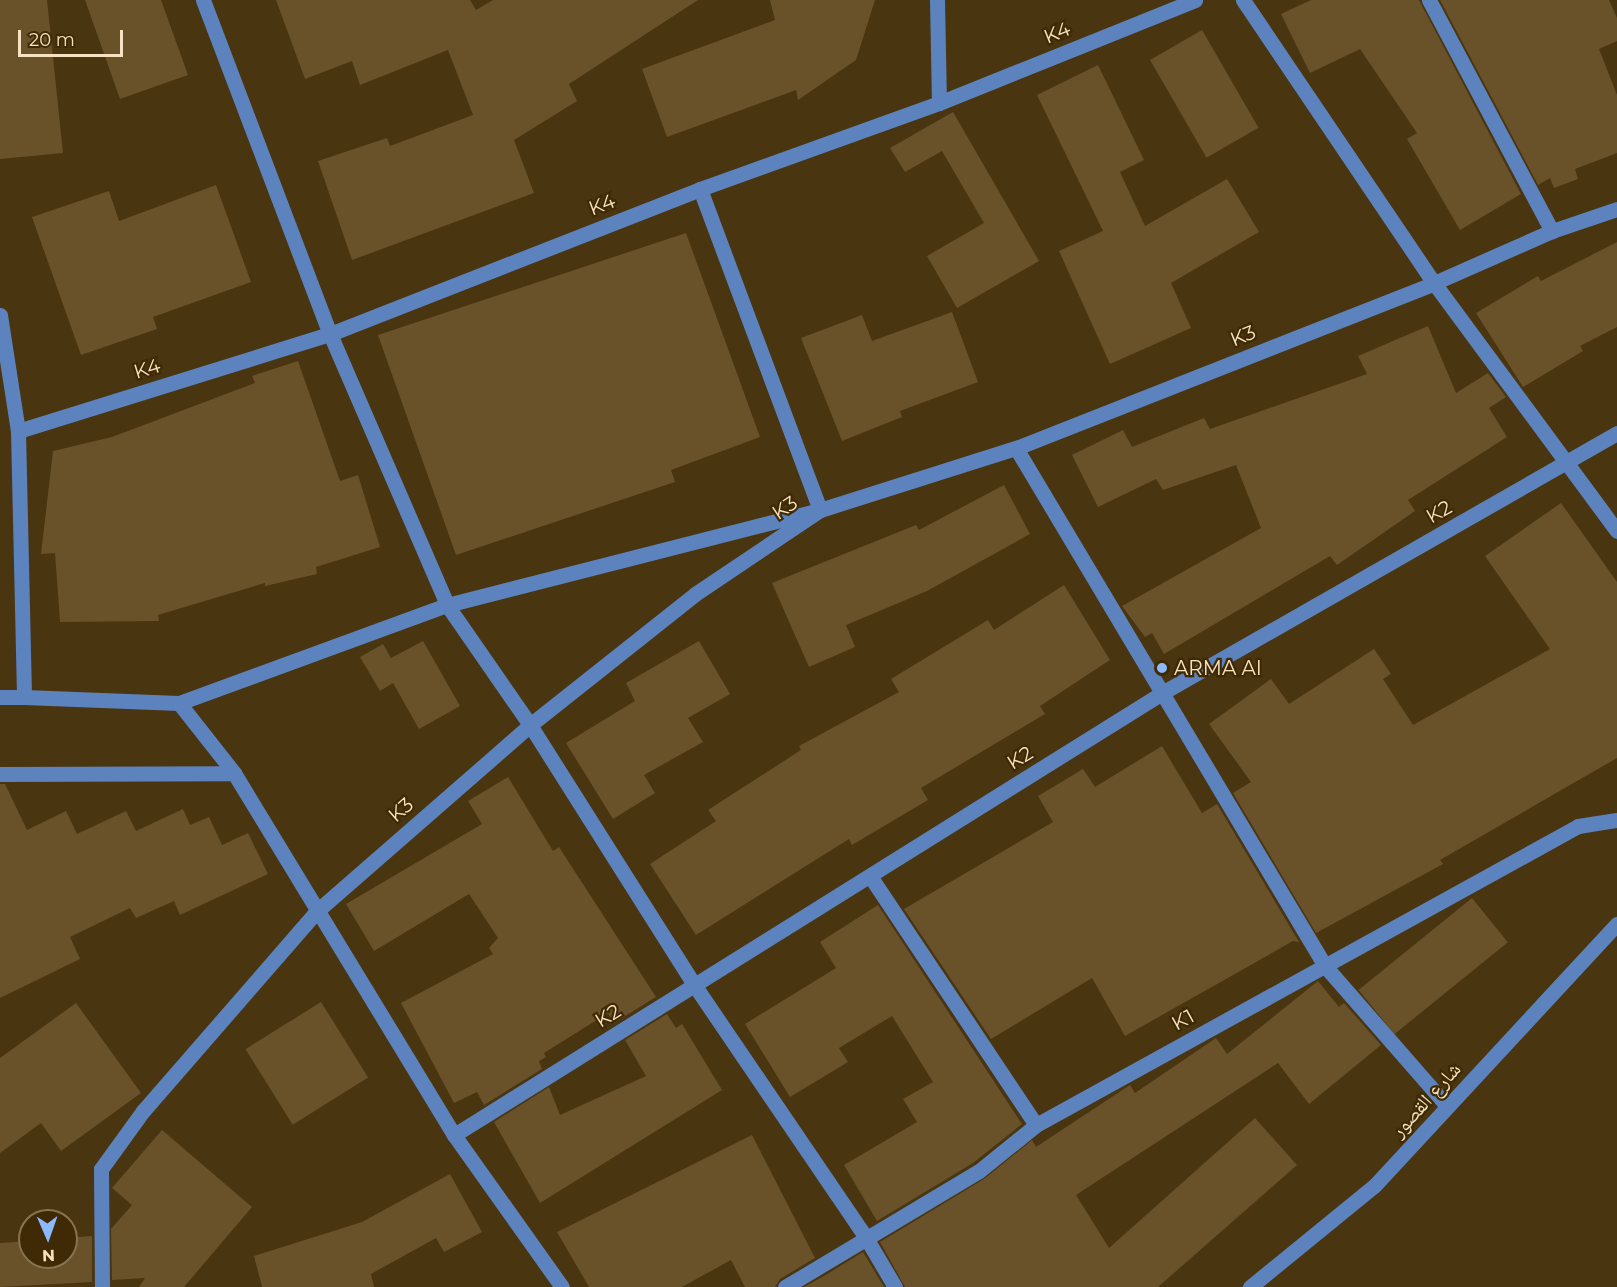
<!DOCTYPE html>
<meta charset="utf-8">
<style>
body{margin:0}
#map{position:relative;width:1617px;height:1287px;overflow:hidden;background:#4a3511;font-family:Montserrat,"Noto Naskh Arabic",sans-serif}
div>[style]{position:absolute}
[style*='--x']{left:calc(var(--x)*1px);top:calc(var(--y)*1px);width:calc(var(--w)*1px);rotate:calc(var(--a)*1deg)}
.building>*{inset:0;background:#69512a;transform-origin:0 0}
.minor>*{height:15px;margin:-7.5px;padding:0 7.5px;transform-origin:7.5px;border-radius:7.5px;background:#5c83bd}
.dots>*{width:16px;height:16px;translate:-50% -50%;box-sizing:border-box;border:3px solid #3f2a05;border-radius:50%}
span{translate:-50% -50%;white-space:nowrap;text-align:center;line-height:1.15;-webkit-text-stroke:4.5px #3f2a05;paint-order:stroke}
.street-label{font-size:20px;color:#f6e1c0}
.poi-label{font-size:20px;color:#f6e1c0}
.left{translate:0 -50%;text-align:left}
.north{position:absolute;left:18px;top:1209px;width:60px;height:60px;box-sizing:border-box;background:#3f2a05;border:2px solid #887350;border-radius:50%;rotate:178deg;font-size:16px;font-weight:700;line-height:24px;text-align:center;color:#f6e1c0}
.north::after{content:'';display:block;margin:auto;width:21px;height:27px;background:#8cb9fc;clip-path:polygon(50% 0,100% 100%,50% 72%,0 100%)}
.scale{position:absolute;left:18px;top:30px;width:105px;height:27px;box-sizing:border-box;border:3px solid #f6e1c0;border-top:0;padding-left:8px;font-size:18px;line-height:21px;white-space:nowrap;color:#f6e1c0;-webkit-text-stroke:4px #3f2a05;paint-order:stroke}
</style>
<div id="map">
<div class="building">
<i style="clip-path:polygon(0 0,47px 0,63px 153px,0 159px)"></i>
<i style="clip-path:polygon(85px 0,161px 0,188px 75px,120px 99px)"></i>
<i style="clip-path:polygon(276px 0,470px 0,476px 10px,493px 0,698px 0,569px 84px,577px 101px,514px 140px,534px 193px,352px 260px,318px 161px,387px 138px,390px 146px,473px 115px,448px 50px,360px 85px,352px 61px,305px 79px)"></i>
<i style="clip-path:polygon(770px 0,875px 0,856px 60px,798px 100px,796px 90px,667px 137px,642px 69px,775px 20px)"></i>
<i style="clip-path:polygon(1311px 0,1419px 0,1521px 194px,1460px 230px,1407px 139px,1417px 133px,1360px 49px,1310px 73px,1281px 14px)"></i>
<i style="clip-path:polygon(1440px 0,1609px 0,1617px 18px,1617px 41px,1599px 49px,1617px 95px,1617px 153px,1575px 169px,1578px 179px,1554px 188px,1550px 178px,1538px 185px)"></i>
<i style="left:1202px;top:30px;width:113px;height:60px;rotate:60deg"></i>
<i style="clip-path:polygon(1098px 65px,1144px 160px,1120px 172px,1145px 226px,1227px 179px,1259px 232px,1171px 283px,1191px 328px,1110px 364px,1059px 251px,1103px 231px,1037px 95px)"></i>
<i style="clip-path:polygon(953px 112px,1039px 261px,957px 308px,927px 256px,984px 223px,942px 151px,905px 172px,890px 148px)"></i>
<i style="clip-path:polygon(216px 185px,251px 282px,153px 317px,157px 329px,81px 355px,32px 217px,109px 191px,119px 221px)"></i>
<i style="clip-path:polygon(686px 233px,760px 437px,671px 470px,675px 482px,456px 555px,378px 335px)"></i>
<i style="clip-path:polygon(1617px 242px,1617px 327px,1580px 346px,1583px 351px,1523px 387px,1476px 313px,1538px 276px,1541px 281px)"></i>
<i style="clip-path:polygon(952px 312px,978px 382px,900px 411px,902px 417px,842px 441px,801px 338px,862px 315px,872px 341px)"></i>
<i style="clip-path:polygon(1428px 326px,1456px 393px,1488px 373px,1506px 397px,1489px 408px,1507px 437px,1408px 500px,1415px 511px,1337px 565px,1330px 556px,1164px 654px,1152px 633px,1145px 637px,1122px 606px,1261px 528px,1236px 465px,1163px 490px,1156px 479px,1098px 507px,1072px 455px,1123px 430px,1132px 447px,1204px 418px,1210px 429px,1367px 374px,1358px 356px)"></i>
<i style="clip-path:polygon(298px 361px,340px 481px,358px 475px,380px 547px,316px 567px,317px 574px,265px 586px,265px 583px,158px 615px,159px 621px,60px 622px,55px 553px,41px 554px,53px 451px,112px 437px,255px 383px,252px 376px)"></i>
<i style="clip-path:polygon(1004px 485px,1030px 534px,927px 591px,846px 625px,855px 647px,809px 667px,772px 583px,916px 525px,919px 530px)"></i>
<i style="clip-path:polygon(1561px 503px,1617px 582px,1617px 758px,1440px 860px,1443px 864px,1316px 933px,1233px 793px,1251px 782px,1209px 724px,1271px 679px,1289px 704px,1374px 649px,1391px 674px,1383px 679px,1413px 725px,1550px 649px,1485px 556px)"></i>
<i style="clip-path:polygon(1064px 585px,1110px 660px,1040px 706px,1045px 714px,921px 788px,928px 800px,852px 845px,849px 839px,696px 935px,650px 864px,716px 821px,708px 810px,801px 750px,799px 746px,899px 692px,891px 679px,988px 620px,994px 630px)"></i>
<i style="clip-path:polygon(423px 641px,460px 706px,419px 729px,393px 683px,380px 691px,360px 657px,383px 644px,391px 658px)"></i>
<i style="clip-path:polygon(699px 641px,730px 694px,688px 718px,703px 742px,644px 775px,655px 793px,613px 819px,566px 743px,635px 701px,626px 683px)"></i>
<i style="clip-path:polygon(1162px 746px,1202px 813px,1217px 804px,1299px 942px,1293px 941px,1125px 1036px,1092px 978px,991px 1039px,904px 909px,1053px 822px,1038px 796px,1083px 769px,1095px 787px)"></i>
<i style="clip-path:polygon(508px 777px,553px 851px,559px 847px,656px 997px,614px 1023px,608px 1013px,544px 1053px,546px 1057px,539px 1061px,542px 1069px,484px 1105px,477px 1092px,454px 1103px,401px 1003px,493px 954px,489px 948px,498px 938px,469px 894px,374px 951px,346px 904px,482px 824px,468px 801px)"></i>
<i style="clip-path:polygon(0 784px,5px 784px,27px 830px,66px 811px,77px 834px,126px 811px,136px 831px,183px 809px,190px 825px,209px 817px,222px 845px,248px 833px,268px 874px,180px 915px,174px 901px,136px 918px,130px 908px,70px 937px,80px 959px,0 998px)"></i>
<i style="left:1472px;top:898px;width:57px;height:146px;rotate:51deg"></i>
<i style="clip-path:polygon(878px 905px,1022px 1124px,973px 1163px,877px 1221px,844px 1165px,917px 1122px,903px 1099px,933px 1082px,892px 1016px,839px 1048px,848px 1062px,790px 1097px,745px 1024px,836px 968px,820px 942px)"></i>
<i style="clip-path:polygon(1318px 981px,1339px 1007px,1344px 1003px,1381px 1045px,1309px 1104px,1278px 1063px,1076px 1195px,1109px 1248px,1255px 1118px,1297px 1165px,1158px 1287px,905px 1287px,880px 1242px,984px 1179px,1032px 1140px,1036px 1147px,1130px 1085px,1135px 1093px,1216px 1038px,1227px 1054px)"></i>
<i style="left:321px;top:1002px;width:89px;height:89px;rotate:58deg"></i>
<i style="clip-path:polygon(76px 1003px,141px 1093px,61px 1151px,41px 1123px,0 1153px,0 1058px)"></i>
<i style="clip-path:polygon(667px 1014px,676px 1028px,682px 1024px,722px 1090px,540px 1203px,494px 1122px,549px 1087px,560px 1115px,646px 1076px,625px 1040px)"></i>
<i style="clip-path:polygon(162px 1130px,252px 1207px,184px 1287px,139px 1287px,145px 1278px,112px 1280px,111px 1229px,132px 1205px,112px 1188px)"></i>
<i style="clip-path:polygon(752px 1135px,815px 1258px,780px 1279px,775px 1287px,745px 1287px,731px 1260px,682px 1287px,589px 1287px,557px 1232px)"></i>
<i style="clip-path:polygon(450px 1174px,482px 1232px,444px 1252px,436px 1238px,371px 1274px,374px 1287px,262px 1287px,254px 1256px,362px 1222px)"></i>
<i style="clip-path:polygon(92px 1236px,92px 1282px,0 1287px,0 1243px,30px 1241px,30px 1257px,66px 1257px,66px 1238px)"></i>
<i style="clip-path:polygon(863px 1252px,884px 1287px,804px 1287px,824px 1276px)"></i>
</div>
<div class="minor">
<i style="--x:203;--y:0;--w:357;--a:69.2"></i>
<i style="--x:330;--y:334;--w:295;--a:66.6"></i>
<i style="--x:447;--y:605;--w:146;--a:55.3"></i>
<i style="--x:530;--y:725;--w:309;--a:57.7"></i>
<i style="--x:695;--y:986;--w:302;--a:55.8"></i>
<i style="--x:865;--y:1236;--w:59;--a:59.5"></i>
<i style="--x:937;--y:0;--w:103;--a:88.9"></i>
<i style="--x:1243;--y:0;--w:341;--a:56"></i>
<i style="--x:1434;--y:283;--w:308;--a:53.6"></i>
<i style="--x:1429;--y:0;--w:262;--a:62"></i>
<i style="--x:0;--y:315;--w:117;--a:81.2"></i>
<i style="--x:18;--y:431;--w:266;--a:88.7"></i>
<i style="--x:24;--y:697;--w:155;--a:2.2"></i>
<i style="--x:179;--y:703;--w:89;--a:51.8"></i>
<i style="--x:234;--y:773;--w:424;--a:58.7"></i>
<i style="--x:454;--y:1135;--w:186;--a:54.6"></i>
<i style="--x:18;--y:431;--w:327;--a:-17.3"></i>
<i style="--x:330;--y:334;--w:397;--a:-21.4"></i>
<i style="--x:700;--y:189;--w:254;--a:-19.8"></i>
<i style="--x:939;--y:103;--w:276;--a:-21.9"></i>
<i style="--x:1016;--y:448;--w:603;--a:59.18"></i>
<i style="--x:1325;--y:966;--w:186;--a:48.9"></i>
<i style="--x:0;--y:697;--w:24;--a:0"></i>
<i style="--x:179;--y:703;--w:285;--a:-20.1"></i>
<i style="--x:447;--y:605;--w:385;--a:-14.3"></i>
<i style="--x:820;--y:510;--w:343;--a:-110.5"></i>
<i style="--x:0;--y:774;--w:234;--a:-0.2"></i>
<i style="--x:870;--y:876;--w:299;--a:56.3"></i>
<i style="--x:454;--y:1135;--w:835;--a:-31.98"></i>
<i style="--x:1162;--y:693;--w:524;--a:-29.74"></i>
<i style="--x:102;--y:1287;--w:118;--a:-90.5"></i>
<i style="--x:101;--y:1169;--w:72;--a:-54.1"></i>
<i style="--x:143;--y:1111;--w:265;--a:-49"></i>
<i style="--x:317;--y:911;--w:283;--a:-41.1"></i>
<i style="--x:530;--y:725;--w:211;--a:-38.4"></i>
<i style="--x:695;--y:594;--w:151;--a:-33.9"></i>
<i style="--x:820;--y:510;--w:206;--a:-17.6"></i>
<i style="--x:1016;--y:448;--w:449;--a:-21.5"></i>
<i style="--x:1434;--y:283;--w:129;--a:-23.8"></i>
<i style="--x:1552;--y:231;--w:69;--a:-18.7"></i>
<i style="--x:785;--y:1287;--w:226;--a:-30.9"></i>
<i style="--x:979;--y:1171;--w:73;--a:-38.9"></i>
<i style="--x:1036;--y:1125;--w:619;--a:-28.88"></i>
<i style="--x:1578;--y:826;--w:39;--a:-9"></i>
<i style="--x:1250;--y:1287;--w:161;--a:-39.2"></i>
<i style="--x:1375;--y:1185;--w:356;--a:-47.2"></i>
</div>
<div class="dots">
<i style="left:1162px;top:668px;background:#8cb9fc"></i>
</div>
<div class="street-label">
<span style="left:1057px;top:33px;rotate:-22deg">K4</span>
<span style="left:602px;top:205px;rotate:-21deg">K4</span>
<span style="left:1243px;top:336px;rotate:-22deg">K3</span>
<span style="left:147px;top:369px;rotate:-17deg">K4</span>
<span style="left:785px;top:508px;rotate:-34deg">K3</span>
<span style="left:1439px;top:512px;rotate:-30deg">K2</span>
<span style="left:1020px;top:758px;rotate:-32deg">K2</span>
<span style="left:401px;top:810px;rotate:-41deg">K3</span>
<span style="left:608px;top:1016px;rotate:-32deg">K2</span>
<span style="left:1183px;top:1020px;rotate:-29deg">K1</span>
<span style="left:1426px;top:1100px;rotate:-48deg">شارع القصور</span>
</div>
<div class="poi-label">
<span class="left" style="left:1174px;top:668px">ARMA AI</span>
</div>
<div class="north">N</div>
<div class="scale">20 m</div>
</div>
